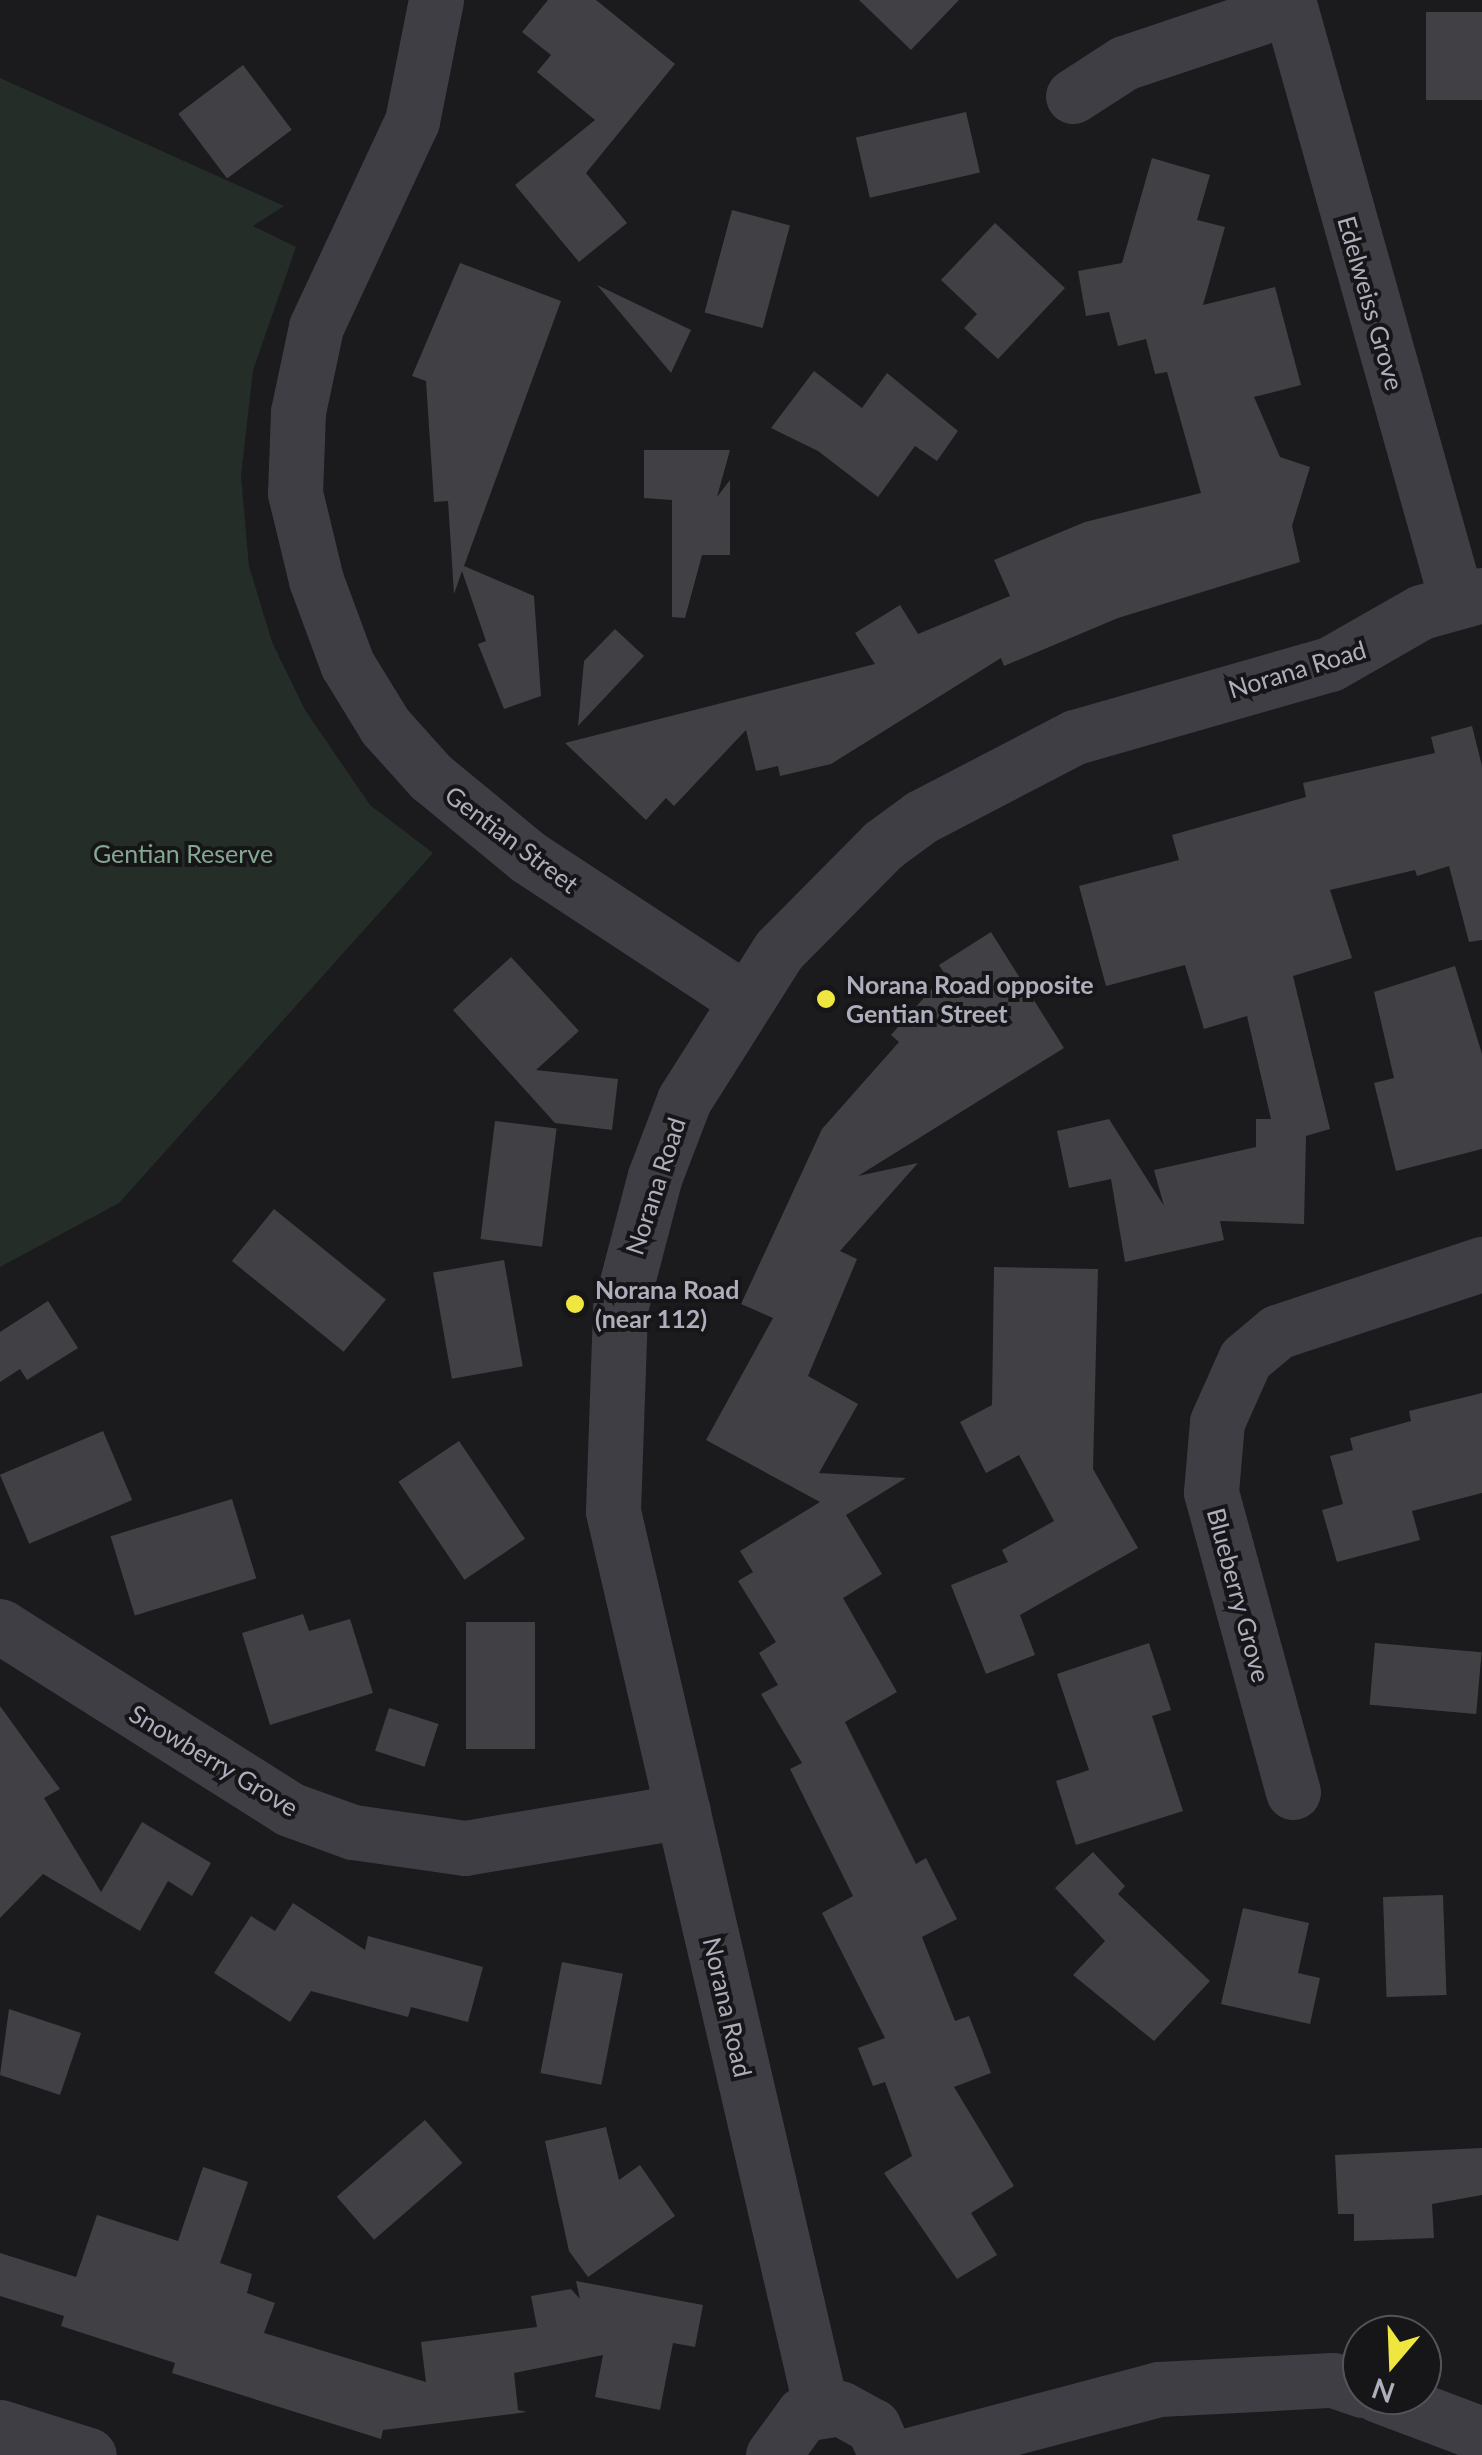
<!DOCTYPE html>
<style>
body{margin:0}
#map{position:relative;width:1482px;height:2455px;overflow:hidden;background:#1b1b1d;font-family:Lato,sans-serif}
div>[style]{position:absolute}
[style*='--x']{left:calc(var(--x)*1px);top:calc(var(--y)*1px);width:calc(var(--w)*1px);rotate:calc(var(--a)*1deg)}
.green>*{inset:0;background:#242d28}
.building>*{inset:0;background:#414044;transform-origin:0 0}
.street>*{height:55px;margin:-27.5px;padding:0 27.5px;transform-origin:27.5px;border-radius:27.5px;background:#3e3e44}
.dots>*{width:28px;height:28px;translate:-50% -50%;box-sizing:border-box;border:5px solid #161618;border-radius:50%}
span{translate:-50% -50%;white-space:nowrap;text-align:center;line-height:1.15;-webkit-text-stroke:8px #161618;paint-order:stroke}
.street-label{font-size:25px;color:#aeaebc}
.park-label{font-size:25px;color:#85a791}
.poi-label{font-size:25px;color:#aeaebc;font-weight:700}
.left{translate:0 -50%;text-align:left}
.north{position:absolute;left:1342px;top:2315px;width:100px;height:100px;box-sizing:border-box;background:#161618;border:2px solid #53535a;border-radius:50%;rotate:199deg;font-size:28px;font-weight:700;line-height:40px;text-align:center;color:#aeaebc}
.north::after{content:'';display:block;margin:auto;width:35px;height:45px;background:#f0e640;clip-path:polygon(50% 0,100% 100%,50% 72%,0 100%)}
</style>
<div id="map">
<div class="green">
<i style="clip-path:polygon(0 78px,284px 206px,253px 226px,296px 247px,253px 370px,241px 476px,249px 566px,272px 642px,305px 710px,370px 805px,433px 853px,119px 1203px,0 1267px)"></i>
</div>
<div class="building">
<i style="clip-path:polygon(548px 0,596px 0,675px 64px,586px 173px,627px 223px,579px 262px,515px 185px,595px 120px,537px 72px,551px 55px,522px 32px)"></i>
<i style="clip-path:polygon(859px 0,959px 0,911px 50px)"></i>
<i style="left:1426px;top:12px;width:56px;height:88px"></i>
<i style="left:243px;top:65px;width:81px;height:81px;rotate:53deg"></i>
<i style="left:966px;top:112px;width:62px;height:113px;rotate:77deg"></i>
<i style="clip-path:polygon(1152px 158px,1210px 175px,1197px 220px,1225px 227px,1203px 305px,1275px 287px,1301px 385px,1254px 397px,1280px 457px,1310px 467px,1292px 526px,1300px 562px,1118px 618px,1004px 666px,1001px 658px,831px 764px,780px 776px,778px 766px,756px 771px,746px 730px,674px 806px,666px 798px,646px 820px,565px 743px,875px 664px,855px 633px,900px 605px,918px 634px,1010px 596px,994px 560px,1085px 522px,1201px 493px,1167px 372px,1155px 374px,1146px 339px,1118px 346px,1109px 312px,1086px 316px,1078px 271px,1122px 263px)"></i>
<i style="left:732px;top:210px;width:60px;height:106px;rotate:15deg"></i>
<i style="clip-path:polygon(995px 223px,1065px 288px,998px 359px,964px 328px,977px 314px,941px 280px)"></i>
<i style="clip-path:polygon(460px 263px,561px 301px,464px 566px,534px 596px,541px 696px,504px 709px,478px 644px,486px 641px,462px 571px,454px 594px,448px 501px,434px 502px,426px 381px,412px 376px)"></i>
<i style="clip-path:polygon(597px 285px,691px 330px,671px 373px)"></i>
<i style="clip-path:polygon(814px 371px,862px 408px,887px 373px,958px 431px,937px 461px,915px 446px,878px 497px,818px 451px,771px 428px)"></i>
<i style="clip-path:polygon(644px 450px,730px 450px,717px 497px,730px 480px,730px 555px,702px 555px,685px 618px,672px 617px,672px 500px,644px 498px)"></i>
<i style="clip-path:polygon(615px 629px,644px 656px,578px 726px,584px 661px)"></i>
<i style="clip-path:polygon(1472px 726px,1482px 766px,1482px 940px,1469px 942px,1449px 866px,1417px 876px,1415px 870px,1330px 890px,1352px 958px,1293px 976px,1330px 1129px,1306px 1136px,1304px 1224px,1220px 1221px,1224px 1240px,1125px 1262px,1111px 1179px,1069px 1188px,1057px 1131px,1109px 1119px,1164px 1206px,1154px 1170px,1256px 1147px,1256px 1119px,1271px 1119px,1247px 1016px,1204px 1029px,1185px 965px,1106px 986px,1079px 886px,1179px 860px,1172px 835px,1306px 797px,1303px 783px,1435px 753px,1431px 737px)"></i>
<i style="clip-path:polygon(991px 932px,1064px 1048px,858px 1176px,918px 1163px,840px 1251px,857px 1259px,808px 1376px,858px 1404px,819px 1473px,906px 1478px,846px 1515px,882px 1574px,843px 1598px,897px 1692px,845px 1722px,916px 1864px,926px 1858px,957px 1919px,922px 1937px,955px 2021px,969px 2016px,991px 2073px,954px 2087px,1014px 2186px,971px 2213px,997px 2255px,957px 2279px,884px 2173px,912px 2156px,885px 2082px,873px 2086px,858px 2048px,885px 2038px,822px 1913px,853px 1896px,790px 1769px,802px 1763px,761px 1694px,778px 1685px,759px 1653px,776px 1642px,738px 1581px,753px 1572px,740px 1551px,820px 1502px,706px 1440px,773px 1318px,741px 1304px,822px 1129px,899px 1042px,891px 1035px,945px 974px,939px 965px)"></i>
<i style="clip-path:polygon(511px 957px,579px 1031px,536px 1070px,618px 1079px,612px 1130px,555px 1123px,453px 1010px)"></i>
<i style="clip-path:polygon(1455px 966px,1482px 1054px,1482px 1149px,1396px 1171px,1374px 1083px,1394px 1078px,1374px 992px)"></i>
<i style="left:495px;top:1121px;width:62px;height:119px;rotate:7deg"></i>
<i style="left:274px;top:1209px;width:144px;height:67px;rotate:39deg"></i>
<i style="left:504px;top:1260px;width:108px;height:72px;rotate:80deg"></i>
<i style="clip-path:polygon(994px 1267px,1098px 1269px,1093px 1469px,1138px 1548px,1020px 1615px,1035px 1655px,986px 1674px,951px 1585px,1008px 1562px,1002px 1550px,1054px 1521px,1019px 1455px,986px 1473px,960px 1422px,992px 1405px)"></i>
<i style="clip-path:polygon(48px 1301px,78px 1348px,27px 1380px,20px 1369px,0 1382px,0 1332px)"></i>
<i style="clip-path:polygon(1482px 1393px,1482px 1493px,1412px 1511px,1420px 1540px,1337px 1562px,1322px 1510px,1343px 1504px,1330px 1456px,1353px 1450px,1350px 1438px,1411px 1421px,1409px 1411px)"></i>
<i style="left:103px;top:1431px;width:75px;height:112px;rotate:67deg"></i>
<i style="left:459px;top:1441px;width:118px;height:73px;rotate:56deg"></i>
<i style="left:232px;top:1499px;width:83px;height:127px;rotate:73deg"></i>
<i style="clip-path:polygon(303px 1614px,309px 1631px,350px 1619px,373px 1693px,270px 1725px,242px 1633px)"></i>
<i style="left:535px;top:1622px;width:127px;height:69px;rotate:90deg"></i>
<i style="clip-path:polygon(1149px 1643px,1171px 1710px,1152px 1716px,1183px 1811px,1076px 1845px,1056px 1781px,1089px 1770px,1057px 1674px)"></i>
<i style="left:1375px;top:1643px;width:107px;height:62px;rotate:5deg"></i>
<i style="clip-path:polygon(0 1706px,60px 1789px,44px 1798px,101px 1892px,142px 1822px,211px 1863px,192px 1896px,168px 1881px,140px 1931px,43px 1874px,0 1918px)"></i>
<i style="left:389px;top:1708px;width:52px;height:45px;rotate:18deg"></i>
<i style="clip-path:polygon(1093px 1852px,1125px 1886px,1118px 1894px,1210px 1981px,1154px 2041px,1073px 1975px,1105px 1941px,1055px 1888px)"></i>
<i style="left:1443px;top:1895px;width:100px;height:60px;rotate:88deg"></i>
<i style="clip-path:polygon(293px 1903px,365px 1950px,368px 1936px,483px 1967px,468px 2022px,411px 2007px,408px 2017px,311px 1991px,290px 2022px,214px 1973px,251px 1916px,275px 1931px)"></i>
<i style="clip-path:polygon(1243px 1908px,1309px 1923px,1298px 1973px,1320px 1978px,1310px 2024px,1221px 2004px)"></i>
<i style="left:562px;top:1962px;width:62px;height:113px;rotate:11deg"></i>
<i style="clip-path:polygon(9px 2009px,81px 2033px,60px 2095px,0 2075px)"></i>
<i style="left:425px;top:2120px;width:57px;height:117px;rotate:49deg"></i>
<i style="clip-path:polygon(606px 2127px,619px 2180px,640px 2165px,675px 2216px,588px 2277px,569px 2251px,545px 2141px)"></i>
<i style="clip-path:polygon(1482px 2148px,1482px 2195px,1432px 2204px,1434px 2238px,1354px 2241px,1354px 2214px,1338px 2214px,1335px 2155px)"></i>
<i style="clip-path:polygon(203px 2167px,248px 2182px,220px 2263px,252px 2274px,247px 2293px,275px 2303px,264px 2333px,426px 2382px,421px 2342px,537px 2327px,531px 2296px,571px 2289px,580px 2299px,576px 2281px,703px 2305px,695px 2347px,673px 2343px,660px 2410px,595px 2397px,603px 2355px,514px 2373px,518px 2410px,527px 2412px,383px 2430px,381px 2439px,172px 2373px,175px 2363px,61px 2326px,64px 2316px,0 2296px,0 2253px,76px 2277px,97px 2215px,178px 2241px)"></i>
</div>
<div class="street">
<i style="--x:436;--y:0;--w:123;--a:101.2"></i>
<i style="--x:412;--y:121;--w:227;--a:115"></i>
<i style="--x:316;--y:327;--w:87;--a:102"></i>
<i style="--x:298;--y:412;--w:81;--a:92.1"></i>
<i style="--x:295;--y:493;--w:89;--a:76.4"></i>
<i style="--x:316;--y:580;--w:90;--a:69.7"></i>
<i style="--x:347;--y:664;--w:73;--a:58.5"></i>
<i style="--x:385;--y:726;--w:69;--a:48"></i>
<i style="--x:431;--y:777;--w:126;--a:39.5"></i>
<i style="--x:528;--y:857;--w:257;--a:33.3"></i>
<i style="--x:1288;--y:0;--w:621;--a:74.31"></i>
<i style="--x:1073;--y:96;--w:61;--a:-32.9"></i>
<i style="--x:1124;--y:63;--w:172;--a:-18.6"></i>
<i style="--x:0;--y:1626;--w:342;--a:32.3"></i>
<i style="--x:289;--y:1809;--w:68;--a:19.8"></i>
<i style="--x:353;--y:1832;--w:113;--a:8.1"></i>
<i style="--x:465;--y:1848;--w:221;--a:-9.6"></i>
<i style="--x:1293;--y:1792;--w:311;--a:-105.3"></i>
<i style="--x:1211;--y:1492;--w:70;--a:-85.1"></i>
<i style="--x:1217;--y:1422;--w:69;--a:-66"></i>
<i style="--x:1245;--y:1359;--w:42;--a:-40.2"></i>
<i style="--x:1277;--y:1332;--w:216;--a:-18.4"></i>
<i style="--x:1378;--y:2395;--w:111;--a:20.6"></i>
<i style="--x:821;--y:2408;--w:921;--a:-103.06"></i>
<i style="--x:613;--y:1511;--w:202;--a:-88"></i>
<i style="--x:620;--y:1309;--w:138;--a:-75.3"></i>
<i style="--x:655;--y:1176;--w:81;--a:-69.1"></i>
<i style="--x:684;--y:1100;--w:178;--a:-57.7"></i>
<i style="--x:779;--y:950;--w:148;--a:-45.3"></i>
<i style="--x:883;--y:845;--w:47;--a:-36.4"></i>
<i style="--x:921;--y:817;--w:174;--a:-27.5"></i>
<i style="--x:1075;--y:737;--w:265;--a:-16"></i>
<i style="--x:1330;--y:664;--w:105;--a:-29.7"></i>
<i style="--x:1421;--y:612;--w:63;--a:-15.6"></i>
<i style="--x:0;--y:2427;--w:93;--a:17.5"></i>
<i style="--x:773;--y:2455;--w:51;--a:-53.8"></i>
<i style="--x:803;--y:2414;--w:37;--a:-9"></i>
<i style="--x:840;--y:2408;--w:38;--a:29"></i>
<i style="--x:873;--y:2426;--w:32;--a:66"></i>
<i style="--x:909;--y:2455;--w:259;--a:-14.8"></i>
<i style="--x:1159;--y:2389;--w:174;--a:-3"></i>
<i style="--x:1333;--y:2380;--w:31;--a:19"></i>
</div>
<div class="dots">
<i style="left:826px;top:999px;background:#f0e640"></i>
<i style="left:575px;top:1304px;background:#f0e640"></i>
</div>
<div class="street-label">
<span style="left:1371px;top:303px;rotate:74deg">Edelweiss Grove</span>
<span style="left:1297px;top:669px;rotate:-17deg">Norana Road</span>
<span style="left:512px;top:839px;rotate:37deg">Gentian Street</span>
<span style="left:655px;top:1186px;rotate:-72deg">Norana Road</span>
<span style="left:1239px;top:1595px;rotate:75deg">Blueberry Grove</span>
<span style="left:214px;top:1760px;rotate:31deg">Snowberry Grove</span>
<span style="left:728px;top:2007px;rotate:77deg">Norana Road</span>
</div>
<div class="park-label">
<span style="left:183px;top:853px">Gentian Reserve</span>
</div>
<div class="poi-label">
<span class="left" style="left:846px;top:999px">Norana Road opposite<br>Gentian Street</span>
<span class="left" style="left:595px;top:1304px">Norana Road<br>(near 112)</span>
</div>
<div class="north">N</div>
</div>
